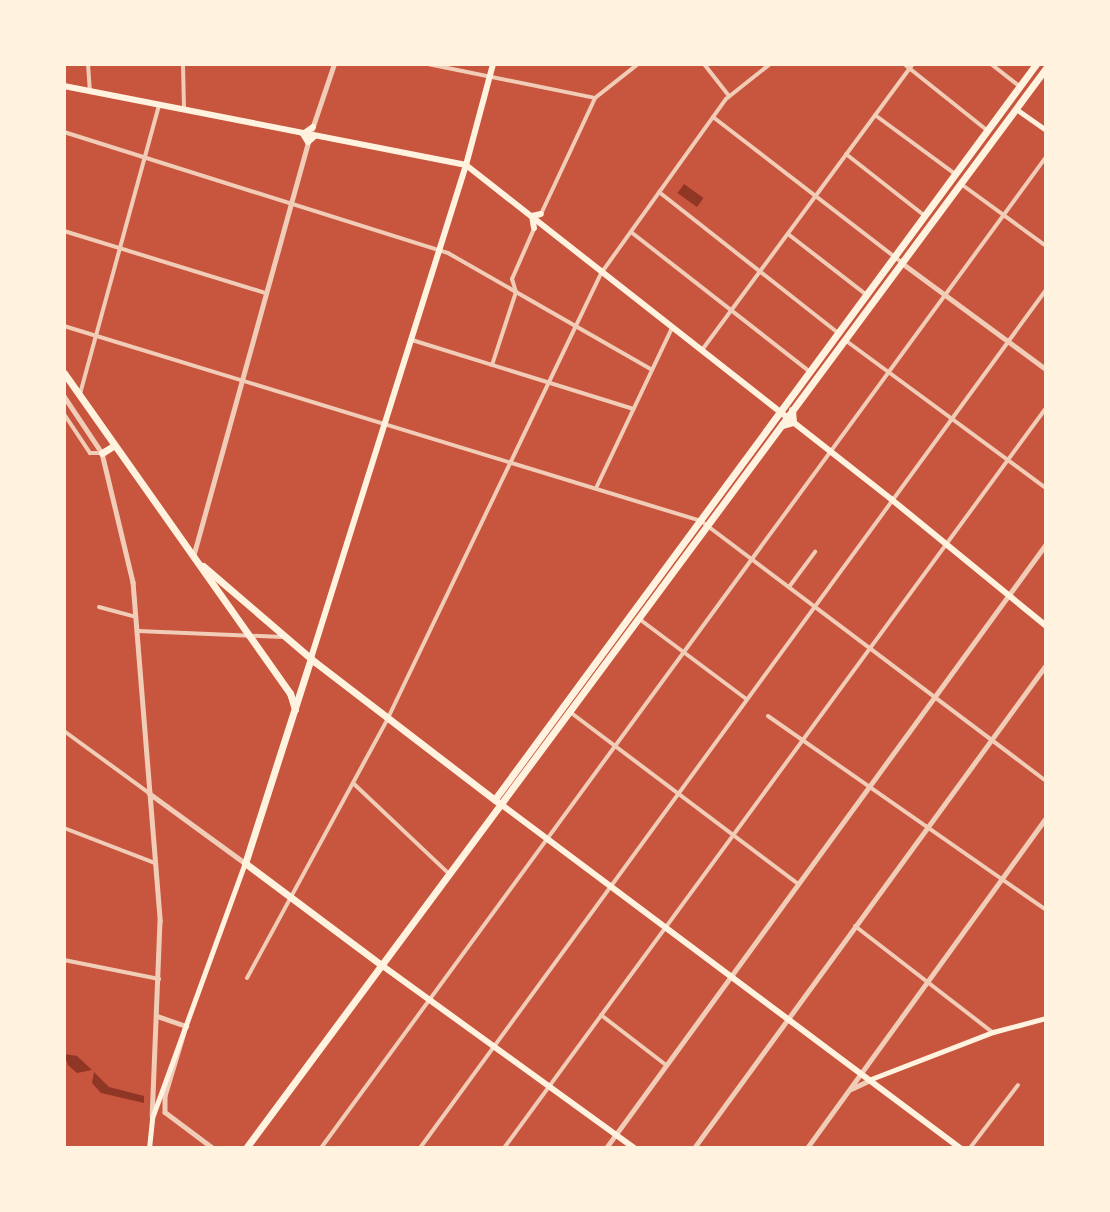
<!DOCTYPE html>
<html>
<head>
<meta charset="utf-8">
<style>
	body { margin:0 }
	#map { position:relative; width:1110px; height:1212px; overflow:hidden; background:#c8553d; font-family:Commissioner,sans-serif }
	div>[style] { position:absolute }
	.water>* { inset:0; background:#8f3625; transform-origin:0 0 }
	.minor>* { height:4px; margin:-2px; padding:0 2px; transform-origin:2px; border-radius:2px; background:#f1ccb7 }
	.tertiary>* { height:4.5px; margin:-2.25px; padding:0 2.25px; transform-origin:2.25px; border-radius:2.25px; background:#f1ccb7 }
	.secondary>* { height:5px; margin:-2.5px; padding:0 2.5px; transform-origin:2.5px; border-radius:2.5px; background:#fff3e0 }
	.primary>* { height:6px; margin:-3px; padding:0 3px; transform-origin:3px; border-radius:3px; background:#fff3e0 }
	.trunk>* { height:7px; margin:-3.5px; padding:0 3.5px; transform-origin:3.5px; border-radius:3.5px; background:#fff3e0 }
	span { translate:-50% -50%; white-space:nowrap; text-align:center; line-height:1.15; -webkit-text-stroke:4.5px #fff3e0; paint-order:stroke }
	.frame { position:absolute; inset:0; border:66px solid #fff3e0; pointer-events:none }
</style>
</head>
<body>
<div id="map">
	<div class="water">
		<i style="left:684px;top:184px;width:24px;height:11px;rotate:36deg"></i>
		<i style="clip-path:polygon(64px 1054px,77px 1056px,92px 1070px,77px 1073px,68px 1065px)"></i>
		<i style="clip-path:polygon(94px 1072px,109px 1087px,144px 1096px,144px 1103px,101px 1093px,92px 1083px)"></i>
	</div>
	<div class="minor">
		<i style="left:88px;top:64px;width:27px;rotate:86deg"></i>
		<i style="left:183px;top:64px;width:45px;rotate:88.7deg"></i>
		<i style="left:428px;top:64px;width:170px;rotate:11.5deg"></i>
		<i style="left:704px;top:64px;width:41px;rotate:52deg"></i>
		<i style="left:904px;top:64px;width:107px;rotate:38.6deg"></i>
		<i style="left:991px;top:64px;width:36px;rotate:38deg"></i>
		<i style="left:875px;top:115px;width:98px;rotate:36.3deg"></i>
		<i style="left:713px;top:117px;width:237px;rotate:37.6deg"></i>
		<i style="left:64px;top:132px;width:403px;rotate:17.5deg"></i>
		<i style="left:448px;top:253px;width:235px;rotate:29.8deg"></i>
		<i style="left:846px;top:154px;width:100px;rotate:38.1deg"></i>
		<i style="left:961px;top:184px;width:105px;rotate:36.1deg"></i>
		<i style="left:659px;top:192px;width:228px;rotate:38.2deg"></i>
		<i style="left:541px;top:214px;width:128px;rotate:-65deg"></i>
		<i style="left:595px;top:98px;width:55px;rotate:-38.3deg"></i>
		<i style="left:64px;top:231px;width:211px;rotate:17.1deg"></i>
		<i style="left:631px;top:232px;width:226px;rotate:38deg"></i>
		<i style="left:788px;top:234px;width:101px;rotate:37.8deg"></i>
		<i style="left:64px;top:326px;width:666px;rotate:17.02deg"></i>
		<i style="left:701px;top:521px;width:432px;rotate:37deg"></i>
		<i style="left:412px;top:340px;width:232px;rotate:17.3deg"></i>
		<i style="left:845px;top:340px;width:250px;rotate:36.4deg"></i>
		<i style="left:702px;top:350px;width:355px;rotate:-53.6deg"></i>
		<i style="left:492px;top:365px;width:77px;rotate:-71.8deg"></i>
		<i style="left:516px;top:292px;width:14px;rotate:-107deg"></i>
		<i style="left:512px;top:279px;width:55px;rotate:-66.3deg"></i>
		<i style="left:80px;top:394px;width:300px;rotate:-74.7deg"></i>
		<i style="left:64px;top:414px;width:47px;rotate:56.3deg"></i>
		<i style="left:90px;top:453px;width:11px"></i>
		<i style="left:597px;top:486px;width:175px;rotate:-64.6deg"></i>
		<i style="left:789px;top:587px;width:44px;rotate:-53.4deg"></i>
		<i style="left:99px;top:607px;width:38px;rotate:15deg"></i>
		<i style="left:638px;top:618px;width:134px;rotate:36.8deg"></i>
		<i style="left:138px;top:631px;width:145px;rotate:2.4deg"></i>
		<i style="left:570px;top:712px;width:286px;rotate:37deg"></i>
		<i style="left:768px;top:716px;width:339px;rotate:34.9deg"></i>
		<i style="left:64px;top:731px;width:105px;rotate:36.1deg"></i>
		<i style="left:353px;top:783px;width:129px;rotate:43.4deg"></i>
		<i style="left:64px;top:828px;width:97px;rotate:21deg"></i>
		<i style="left:855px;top:926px;width:173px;rotate:37.7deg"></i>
		<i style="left:64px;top:960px;width:97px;rotate:11.3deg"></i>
		<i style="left:247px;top:978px;width:296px;rotate:-61.5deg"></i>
		<i style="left:388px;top:718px;width:495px;rotate:-64.4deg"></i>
		<i style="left:602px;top:272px;width:213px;rotate:-54.4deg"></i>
		<i style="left:726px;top:99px;width:56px;rotate:-38.5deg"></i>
		<i style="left:601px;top:1015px;width:82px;rotate:37.6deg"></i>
		<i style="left:321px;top:1148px;width:1228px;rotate:-53.81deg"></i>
		<i style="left:420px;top:1148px;width:1062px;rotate:-53.89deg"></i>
		<i style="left:504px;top:1148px;width:917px;rotate:-53.78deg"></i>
		<i style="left:970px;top:1148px;width:79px;rotate:-52.7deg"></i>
	</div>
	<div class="tertiary">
		<i style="left:312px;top:129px;width:69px;rotate:-71.3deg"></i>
		<i style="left:902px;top:263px;width:179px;rotate:36.4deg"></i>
		<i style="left:64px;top:396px;width:69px;rotate:56.3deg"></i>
		<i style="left:102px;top:453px;width:133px;rotate:76.5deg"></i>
		<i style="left:133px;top:582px;width:340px;rotate:85.4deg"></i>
		<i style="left:160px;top:921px;width:195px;rotate:92.3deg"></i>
		<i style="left:193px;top:557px;width:433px;rotate:-74.5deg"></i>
		<i style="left:149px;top:793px;width:119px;rotate:36.1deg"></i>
		<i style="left:157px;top:1016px;width:31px;rotate:19deg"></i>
		<i style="left:186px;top:1026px;width:73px;rotate:106.7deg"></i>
		<i style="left:165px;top:1096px;width:16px;rotate:90deg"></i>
		<i style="left:165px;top:1112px;width:60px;rotate:36.9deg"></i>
		<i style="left:851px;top:1089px;width:21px;rotate:-25deg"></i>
		<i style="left:606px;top:1148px;width:747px;rotate:-53.93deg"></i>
		<i style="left:694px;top:1148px;width:598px;rotate:-53.92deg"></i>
		<i style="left:807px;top:1148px;width:407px;rotate:-54.1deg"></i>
	</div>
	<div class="secondary">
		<i style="left:1016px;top:109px;width:37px;rotate:35deg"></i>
		<i style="left:871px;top:1079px;width:131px;rotate:-21.1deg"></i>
		<i style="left:993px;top:1032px;width:55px;rotate:-14.8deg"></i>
		<i style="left:149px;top:1148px;width:30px;rotate:-84deg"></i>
		<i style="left:152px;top:1118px;width:271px;rotate:-70deg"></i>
	</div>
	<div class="primary">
		<i style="left:64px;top:86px;width:410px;rotate:11.1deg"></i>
		<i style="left:466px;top:165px;width:541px;rotate:38.16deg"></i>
		<i style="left:891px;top:499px;width:200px;rotate:39.3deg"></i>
		<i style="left:313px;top:127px;width:12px;rotate:145deg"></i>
		<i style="left:303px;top:134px;width:9px;rotate:58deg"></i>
		<i style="left:308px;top:142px;width:9px;rotate:-41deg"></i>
		<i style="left:534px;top:228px;width:12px;rotate:-99deg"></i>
		<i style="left:532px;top:216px;width:9px;rotate:-13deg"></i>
		<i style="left:311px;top:658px;width:517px;rotate:-72.55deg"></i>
		<i style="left:466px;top:165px;width:105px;rotate:-75deg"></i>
		<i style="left:498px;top:802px;width:577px;rotate:36.83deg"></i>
		<i style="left:380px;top:964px;width:314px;rotate:35.9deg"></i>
	</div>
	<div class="trunk">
		<i style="left:64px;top:373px;width:392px;rotate:54.8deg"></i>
		<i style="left:290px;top:693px;width:17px;rotate:73deg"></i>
		<i style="left:782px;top:425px;width:11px;rotate:-15deg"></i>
		<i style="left:793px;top:422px;width:12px;rotate:-95deg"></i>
		<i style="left:102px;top:453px;width:13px;rotate:-32deg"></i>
		<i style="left:203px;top:566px;width:148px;rotate:40.6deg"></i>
		<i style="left:315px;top:662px;width:228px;rotate:37.5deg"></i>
		<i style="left:311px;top:658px;width:215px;rotate:107.8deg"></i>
		<i style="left:245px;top:863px;width:169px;rotate:36.8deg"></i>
		<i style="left:495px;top:799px;width:913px;rotate:-53.64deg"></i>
		<i style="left:246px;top:1148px;width:1344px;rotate:-53.47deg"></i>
	</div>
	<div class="frame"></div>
</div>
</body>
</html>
